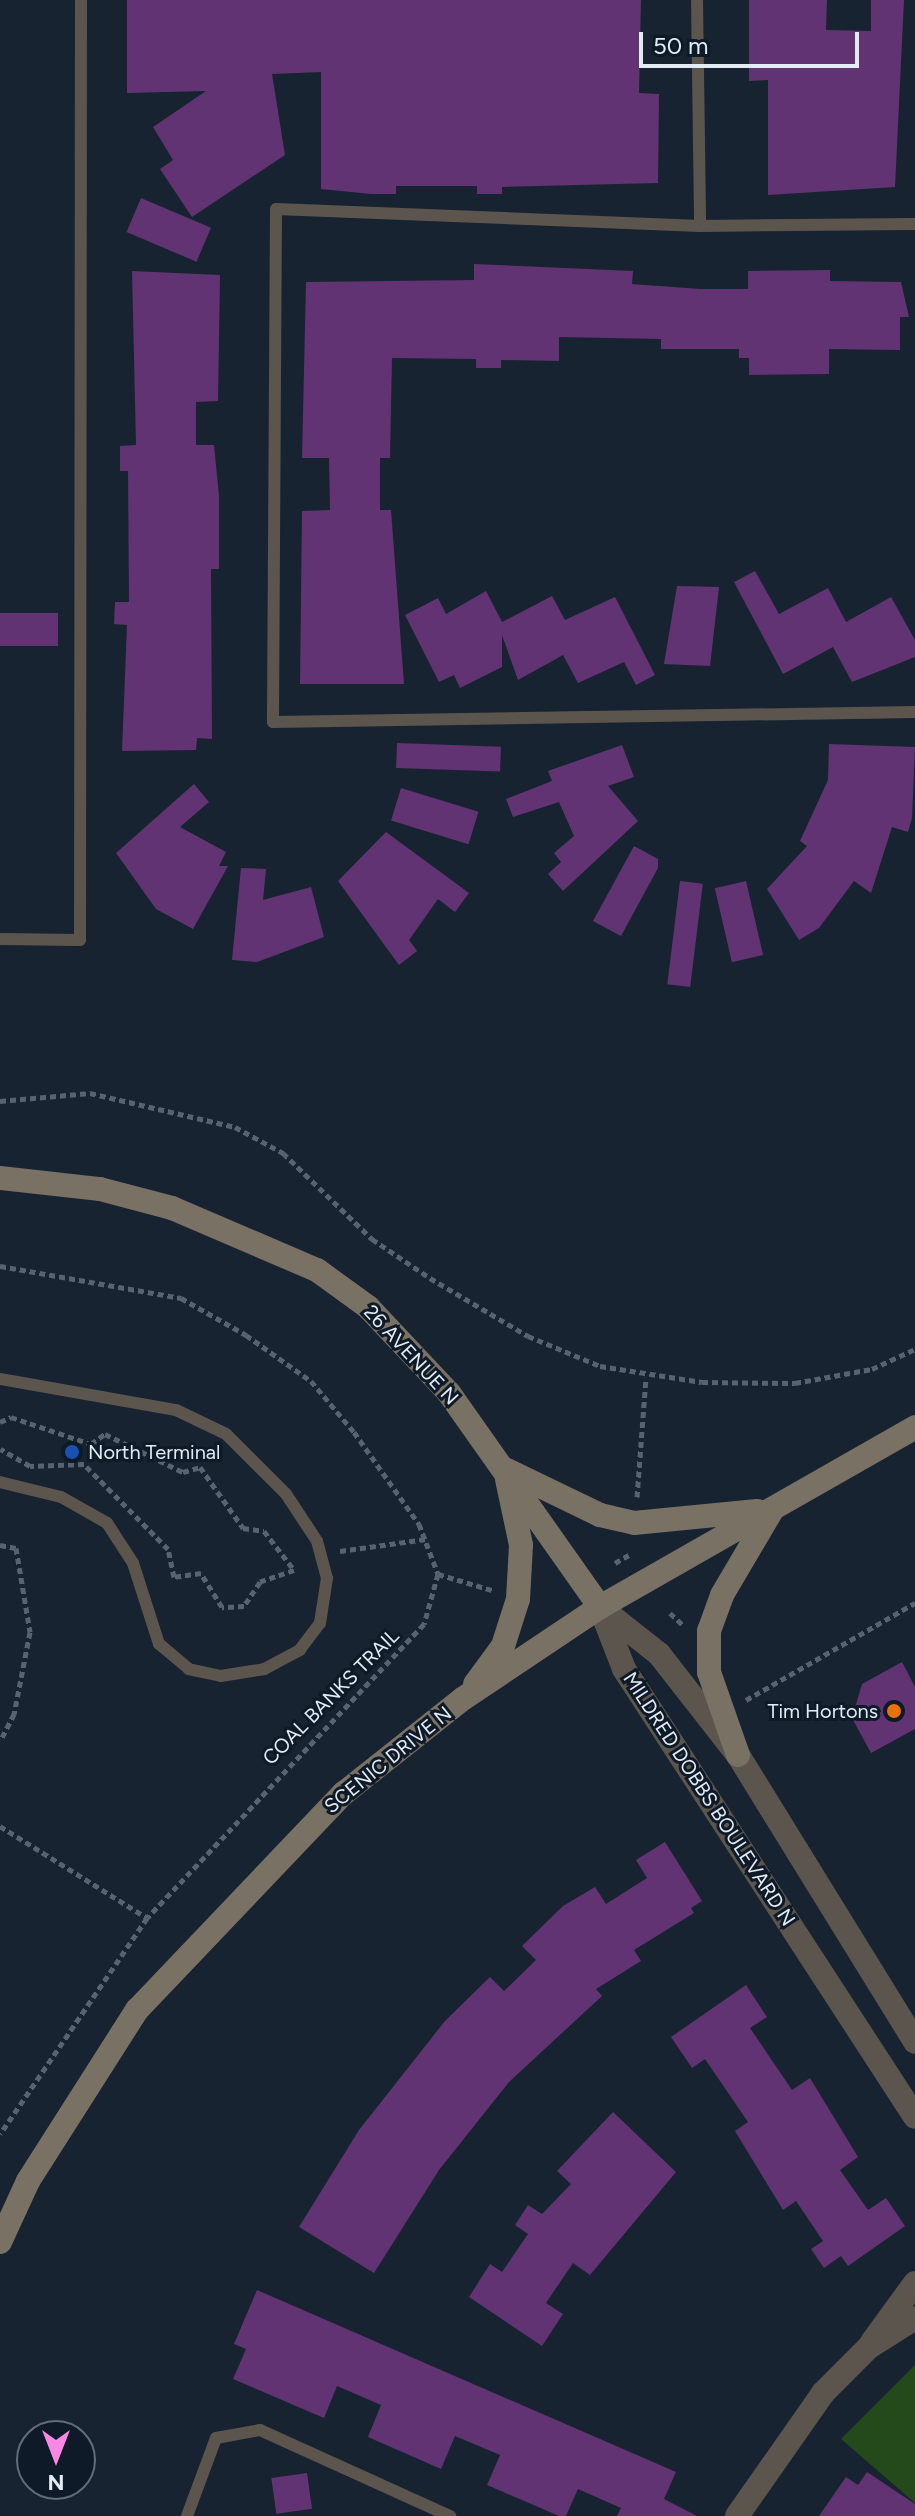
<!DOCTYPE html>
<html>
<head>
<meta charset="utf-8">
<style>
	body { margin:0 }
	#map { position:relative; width:915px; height:2516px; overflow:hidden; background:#182331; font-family:Figtree,sans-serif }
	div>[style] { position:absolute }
	.green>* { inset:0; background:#24491a }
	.building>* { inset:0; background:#613372; transform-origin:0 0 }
	.path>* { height:5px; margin-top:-2.5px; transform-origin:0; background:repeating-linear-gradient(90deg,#596370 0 6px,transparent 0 10px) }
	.service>* { height:12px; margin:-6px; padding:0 6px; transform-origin:6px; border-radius:6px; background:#5b554d }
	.minor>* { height:24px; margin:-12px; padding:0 12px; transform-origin:12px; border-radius:12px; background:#5b554d }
	.tertiary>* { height:24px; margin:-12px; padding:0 12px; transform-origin:12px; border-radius:12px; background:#5b554d }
	.secondary>* { height:24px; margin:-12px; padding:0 12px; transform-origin:12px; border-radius:12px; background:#7a7165 }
	.dots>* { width:22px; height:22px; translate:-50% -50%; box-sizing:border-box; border:4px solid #0e1a27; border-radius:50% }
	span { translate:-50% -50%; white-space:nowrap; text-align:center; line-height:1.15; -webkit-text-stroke:6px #0e1a27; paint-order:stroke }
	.street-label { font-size:20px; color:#e2eaf4 }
	.poi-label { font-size:20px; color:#e2eaf4 }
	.left { translate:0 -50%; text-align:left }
	.right { translate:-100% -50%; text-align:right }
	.north { position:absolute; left:16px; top:2420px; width:80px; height:80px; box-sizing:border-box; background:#0e1a27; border:2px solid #636d79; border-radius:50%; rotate:180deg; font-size:22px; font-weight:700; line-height:32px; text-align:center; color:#e2eaf4 }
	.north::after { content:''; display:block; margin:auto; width:28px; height:36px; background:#fb87e5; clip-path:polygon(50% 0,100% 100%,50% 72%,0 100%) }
	.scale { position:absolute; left:639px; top:32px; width:220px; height:36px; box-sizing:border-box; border:4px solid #e2eaf4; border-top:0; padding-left:10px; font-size:24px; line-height:28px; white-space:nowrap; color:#e2eaf4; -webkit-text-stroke:6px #0e1a27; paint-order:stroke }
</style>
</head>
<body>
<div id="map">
	<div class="green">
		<i style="clip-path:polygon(915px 2365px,915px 2503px,841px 2439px)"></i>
	</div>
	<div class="building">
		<i style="clip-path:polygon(127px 0,641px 0,639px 93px,659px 94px,658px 183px,502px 187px,502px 194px,477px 194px,477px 186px,396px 186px,396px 194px,371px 194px,321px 189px,321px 72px,272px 74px,285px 155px,192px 217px,160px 169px,173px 160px,153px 127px,206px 91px,127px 93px)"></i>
		<i style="clip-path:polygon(749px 0,827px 0,826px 30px,871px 31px,871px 0,904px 0,895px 187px,768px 195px,768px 80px,749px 81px)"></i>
		<i style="left:141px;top:198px;width:76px;height:37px;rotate:23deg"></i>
		<i style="clip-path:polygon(474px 264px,633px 271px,632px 284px,700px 289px,748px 289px,748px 271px,830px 270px,830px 281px,901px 282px,909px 317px,900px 317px,900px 350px,829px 349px,829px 374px,749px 375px,749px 358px,739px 358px,739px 349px,661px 349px,661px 339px,559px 337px,559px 361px,501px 360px,501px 368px,476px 368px,476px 359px,392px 358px,390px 458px,380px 458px,380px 510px,391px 510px,404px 684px,300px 684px,302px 511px,330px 510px,329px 458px,302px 458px,306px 282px,474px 280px)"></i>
		<i style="clip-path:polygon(132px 271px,220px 275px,218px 401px,196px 402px,196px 445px,214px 445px,219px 496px,219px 569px,211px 569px,212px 739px,197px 738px,196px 750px,122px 751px,127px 625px,114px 624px,115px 602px,129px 602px,128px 471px,120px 471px,120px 446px,136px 445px)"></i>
		<i style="clip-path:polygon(755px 571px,779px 614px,828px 588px,846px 622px,891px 597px,915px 640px,915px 657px,852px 682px,833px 647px,783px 674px,734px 582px)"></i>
		<i style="clip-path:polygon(677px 586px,719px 587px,710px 666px,664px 664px)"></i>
		<i style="clip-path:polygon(486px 591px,502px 622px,552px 596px,565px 620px,615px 597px,655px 675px,636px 685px,624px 662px,578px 683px,563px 655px,518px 680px,502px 635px,502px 667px,460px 688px,454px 675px,439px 682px,405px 615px,438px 598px,446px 614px)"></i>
		<i style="left:0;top:613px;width:58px;height:33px"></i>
		<i style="left:397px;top:743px;width:104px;height:25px;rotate:2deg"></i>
		<i style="clip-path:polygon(829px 744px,915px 747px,912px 818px,908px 832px,892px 827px,871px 893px,854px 881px,819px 928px,799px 940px,767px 889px,807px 846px,800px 841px,828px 780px)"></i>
		<i style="clip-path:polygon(622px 745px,634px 777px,608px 786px,638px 821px,563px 891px,548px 874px,561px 862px,554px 853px,574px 836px,559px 802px,513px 817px,506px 799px,552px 781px,548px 771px)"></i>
		<i style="clip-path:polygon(194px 784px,209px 802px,180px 827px,226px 852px,219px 866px,228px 866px,193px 929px,156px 909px,116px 853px)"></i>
		<i style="left:401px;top:788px;width:81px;height:34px;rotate:17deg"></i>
		<i style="clip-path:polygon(386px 832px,469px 893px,455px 912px,438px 899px,409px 940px,417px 951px,399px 965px,338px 881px)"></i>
		<i style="clip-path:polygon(634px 846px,658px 859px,658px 868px,621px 936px,593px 921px)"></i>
		<i style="clip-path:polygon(241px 868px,266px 869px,263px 900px,311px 887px,324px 937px,257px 962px,232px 960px)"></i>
		<i style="left:680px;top:881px;width:23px;height:104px;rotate:7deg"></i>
		<i style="left:746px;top:881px;width:76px;height:32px;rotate:77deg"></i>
		<i style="clip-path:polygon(902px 1662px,915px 1687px,915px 1729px,871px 1753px,852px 1718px,862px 1684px)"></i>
		<i style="clip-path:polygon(665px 1842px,702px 1901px,691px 1908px,694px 1913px,634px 1950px,641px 1961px,596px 1989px,602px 1996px,509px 2082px,439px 2170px,374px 2273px,299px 2227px,359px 2130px,445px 2021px,490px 1977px,504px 1991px,536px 1960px,522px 1946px,563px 1906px,595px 1887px,606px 1904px,647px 1878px,636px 1860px)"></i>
		<i style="clip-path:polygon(746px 1985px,767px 2017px,750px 2028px,792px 2090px,810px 2078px,858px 2157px,840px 2170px,868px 2210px,886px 2198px,905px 2226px,848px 2266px,841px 2256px,824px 2268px,811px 2249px,823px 2241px,796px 2201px,783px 2210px,735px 2131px,748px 2122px,705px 2059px,692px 2068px,671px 2037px)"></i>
		<i style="clip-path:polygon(613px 2112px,676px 2172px,590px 2275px,573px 2263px,546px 2303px,563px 2314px,542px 2346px,469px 2297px,490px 2264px,502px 2272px,528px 2234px,515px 2225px,528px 2205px,542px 2214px,571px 2184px,557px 2171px)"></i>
		<i style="clip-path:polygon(257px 2290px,676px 2472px,664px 2499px,697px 2516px,617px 2516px,621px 2508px,578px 2489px,566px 2516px,559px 2516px,487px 2485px,500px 2455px,455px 2436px,441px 2469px,368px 2437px,381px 2405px,337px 2386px,324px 2418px,233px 2379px,246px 2349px,234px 2344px)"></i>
		<i style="clip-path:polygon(867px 2472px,915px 2504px,915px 2516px,819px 2516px,846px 2477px,858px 2485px)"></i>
		<i style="left:307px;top:2473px;width:36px;height:36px;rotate:82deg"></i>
	</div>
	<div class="path">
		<i style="left:0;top:1101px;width:90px;rotate:-5.1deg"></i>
		<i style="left:90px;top:1093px;width:149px;rotate:13.2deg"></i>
		<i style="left:235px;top:1127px;width:55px;rotate:28.4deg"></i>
		<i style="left:283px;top:1153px;width:124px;rotate:44deg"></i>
		<i style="left:372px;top:1239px;width:70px;rotate:33.9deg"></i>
		<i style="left:430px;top:1278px;width:114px;rotate:30.6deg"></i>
		<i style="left:528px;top:1336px;width:78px;rotate:22.6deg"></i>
		<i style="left:600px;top:1366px;width:103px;rotate:8.9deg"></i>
		<i style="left:702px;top:1382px;width:93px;rotate:0.6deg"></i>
		<i style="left:795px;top:1383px;width:78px;rotate:-10.3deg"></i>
		<i style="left:872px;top:1369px;width:47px;rotate:-24.9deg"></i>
		<i style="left:0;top:1266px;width:184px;rotate:10deg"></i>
		<i style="left:181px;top:1298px;width:75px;rotate:29.6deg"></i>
		<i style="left:246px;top:1335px;width:80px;rotate:35.3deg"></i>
		<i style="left:311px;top:1381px;width:67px;rotate:49.9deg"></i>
		<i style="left:354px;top:1432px;width:113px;rotate:54.8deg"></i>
		<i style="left:419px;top:1524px;width:53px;rotate:69.2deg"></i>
		<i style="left:438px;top:1574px;width:52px;rotate:105.6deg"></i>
		<i style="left:424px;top:1624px;width:404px;rotate:133.3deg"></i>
		<i style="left:147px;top:1918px;width:261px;rotate:124.2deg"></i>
		<i style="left:0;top:1422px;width:12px;rotate:-24deg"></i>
		<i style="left:11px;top:1417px;width:84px;rotate:18.6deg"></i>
		<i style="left:91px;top:1444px;width:17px;rotate:-36deg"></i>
		<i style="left:105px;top:1434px;width:87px;rotate:26deg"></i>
		<i style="left:183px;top:1472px;width:18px;rotate:-16deg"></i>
		<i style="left:200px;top:1467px;width:75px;rotate:54.8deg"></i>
		<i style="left:243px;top:1528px;width:21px;rotate:8deg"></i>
		<i style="left:264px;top:1531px;width:49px;rotate:52.4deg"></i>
		<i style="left:294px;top:1570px;width:36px;rotate:161deg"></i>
		<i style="left:260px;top:1582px;width:29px;rotate:124deg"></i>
		<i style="left:244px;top:1606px;width:22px;rotate:177deg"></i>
		<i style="left:222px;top:1607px;width:40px;rotate:-122deg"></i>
		<i style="left:201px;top:1573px;width:27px;rotate:172deg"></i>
		<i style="left:174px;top:1577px;width:29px;rotate:-102deg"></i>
		<i style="left:168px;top:1549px;width:120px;rotate:-134.7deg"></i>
		<i style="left:84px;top:1464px;width:54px;rotate:177.9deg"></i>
		<i style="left:30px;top:1466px;width:34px;rotate:-150deg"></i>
		<i style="left:637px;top:1497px;width:120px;rotate:-85.7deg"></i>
		<i style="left:0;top:1545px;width:16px;rotate:11deg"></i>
		<i style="left:16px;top:1548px;width:85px;rotate:80.5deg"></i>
		<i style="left:30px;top:1632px;width:84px;rotate:101deg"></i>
		<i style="left:14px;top:1714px;width:30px;rotate:117deg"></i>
		<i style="left:340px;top:1551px;width:87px;rotate:-7.9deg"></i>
		<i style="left:615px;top:1563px;width:16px;rotate:-30deg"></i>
		<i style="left:438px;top:1574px;width:59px;rotate:16.6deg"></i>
		<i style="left:670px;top:1613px;width:18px;rotate:43deg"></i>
		<i style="left:746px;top:1700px;width:195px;rotate:-29.9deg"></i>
		<i style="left:0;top:1826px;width:173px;rotate:32deg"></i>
	</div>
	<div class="service">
		<i style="left:697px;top:0;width:226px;rotate:89.2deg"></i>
		<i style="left:915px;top:224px;width:215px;rotate:179.5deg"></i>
		<i style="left:700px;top:226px;width:424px;rotate:-177.7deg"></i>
		<i style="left:276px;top:209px;width:513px;rotate:90.34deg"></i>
		<i style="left:273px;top:722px;width:642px;rotate:-0.89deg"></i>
		<i style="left:0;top:939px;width:80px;rotate:0.7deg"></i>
		<i style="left:80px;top:940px;width:940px;rotate:-89.94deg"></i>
		<i style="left:0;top:1379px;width:179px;rotate:10deg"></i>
		<i style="left:176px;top:1410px;width:55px;rotate:25.6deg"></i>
		<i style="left:226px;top:1434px;width:85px;rotate:45deg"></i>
		<i style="left:286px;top:1494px;width:56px;rotate:56.6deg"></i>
		<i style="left:317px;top:1541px;width:38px;rotate:75deg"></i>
		<i style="left:327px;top:1578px;width:46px;rotate:98.8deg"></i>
		<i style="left:320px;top:1623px;width:34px;rotate:127deg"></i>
		<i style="left:300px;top:1650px;width:40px;rotate:152deg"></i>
		<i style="left:265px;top:1669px;width:45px;rotate:171deg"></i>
		<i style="left:221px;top:1676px;width:33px;rotate:-168deg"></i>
		<i style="left:189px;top:1669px;width:39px;rotate:-140deg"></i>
		<i style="left:159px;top:1644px;width:85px;rotate:-107.8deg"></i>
		<i style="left:133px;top:1563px;width:48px;rotate:-123deg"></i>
		<i style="left:107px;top:1523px;width:53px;rotate:-150.5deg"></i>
		<i style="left:61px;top:1497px;width:63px;rotate:-166.2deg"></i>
		<i style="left:187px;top:2516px;width:83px;rotate:-69.6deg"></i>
		<i style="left:216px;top:2438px;width:45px;rotate:-10.3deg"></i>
		<i style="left:260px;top:2430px;width:209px;rotate:24.4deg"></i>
	</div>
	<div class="minor">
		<i style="left:872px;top:2342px;width:73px;rotate:-53.9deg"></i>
		<i style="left:737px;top:2516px;width:150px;rotate:-55deg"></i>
		<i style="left:823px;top:2393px;width:65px;rotate:-45deg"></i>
		<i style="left:869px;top:2347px;width:54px;rotate:-32.2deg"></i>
	</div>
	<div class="tertiary">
		<i style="left:600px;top:1607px;width:66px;rotate:68.8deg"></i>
		<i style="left:624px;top:1669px;width:534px;rotate:56.99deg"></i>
		<i style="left:602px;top:1609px;width:73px;rotate:38.3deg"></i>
		<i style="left:659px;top:1654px;width:128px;rotate:52deg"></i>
		<i style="left:738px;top:1755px;width:337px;rotate:58.3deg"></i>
	</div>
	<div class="secondary">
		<i style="left:0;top:1178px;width:101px;rotate:6.3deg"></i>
		<i style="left:100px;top:1189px;width:74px;rotate:14.8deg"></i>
		<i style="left:172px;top:1208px;width:158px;rotate:23.2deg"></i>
		<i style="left:317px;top:1270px;width:63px;rotate:36deg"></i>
		<i style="left:368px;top:1307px;width:118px;rotate:46.7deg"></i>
		<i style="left:449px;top:1393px;width:262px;rotate:54.8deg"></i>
		<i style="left:507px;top:1470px;width:103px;rotate:25.8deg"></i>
		<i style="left:600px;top:1515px;width:35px;rotate:13deg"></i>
		<i style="left:634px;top:1523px;width:124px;rotate:-5.6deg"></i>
		<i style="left:475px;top:1684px;width:47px;rotate:-53.6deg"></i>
		<i style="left:503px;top:1646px;width:49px;rotate:-72.3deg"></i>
		<i style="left:518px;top:1599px;width:54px;rotate:-86.8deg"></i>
		<i style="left:521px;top:1545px;width:67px;rotate:-102deg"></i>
		<i style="left:738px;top:1755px;width:88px;rotate:-109.3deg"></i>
		<i style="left:709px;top:1672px;width:41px;rotate:-90deg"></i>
		<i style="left:709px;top:1631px;width:38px;rotate:-70deg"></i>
		<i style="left:722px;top:1595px;width:99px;rotate:-59.5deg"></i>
		<i style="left:0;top:2242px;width:67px;rotate:-65.3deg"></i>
		<i style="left:28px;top:2181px;width:203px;rotate:-57.5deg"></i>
		<i style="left:137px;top:2010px;width:300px;rotate:-46.4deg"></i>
		<i style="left:344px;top:1793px;width:153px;rotate:-38.4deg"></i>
		<i style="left:464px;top:1698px;width:164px;rotate:-33.8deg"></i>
		<i style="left:600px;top:1607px;width:363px;rotate:-29.7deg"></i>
	</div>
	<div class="dots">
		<i style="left:72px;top:1452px;background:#1a4fb4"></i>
		<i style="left:894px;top:1711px;background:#e8710a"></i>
	</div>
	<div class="street-label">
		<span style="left:411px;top:1355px;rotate:47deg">26 AVENUE N</span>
		<span style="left:331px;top:1697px;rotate:-45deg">COAL BANKS TRAIL</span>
		<span style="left:388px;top:1760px;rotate:-39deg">SCENIC DRIVE N</span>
		<span style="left:709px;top:1799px;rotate:57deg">MILDRED DOBBS BOULEVARD N</span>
	</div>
	<div class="poi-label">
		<span class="left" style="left:88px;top:1452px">North Terminal</span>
		<span class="right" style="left:878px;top:1711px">Tim Hortons</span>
	</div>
	<div class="north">N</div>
	<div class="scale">50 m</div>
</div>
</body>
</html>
